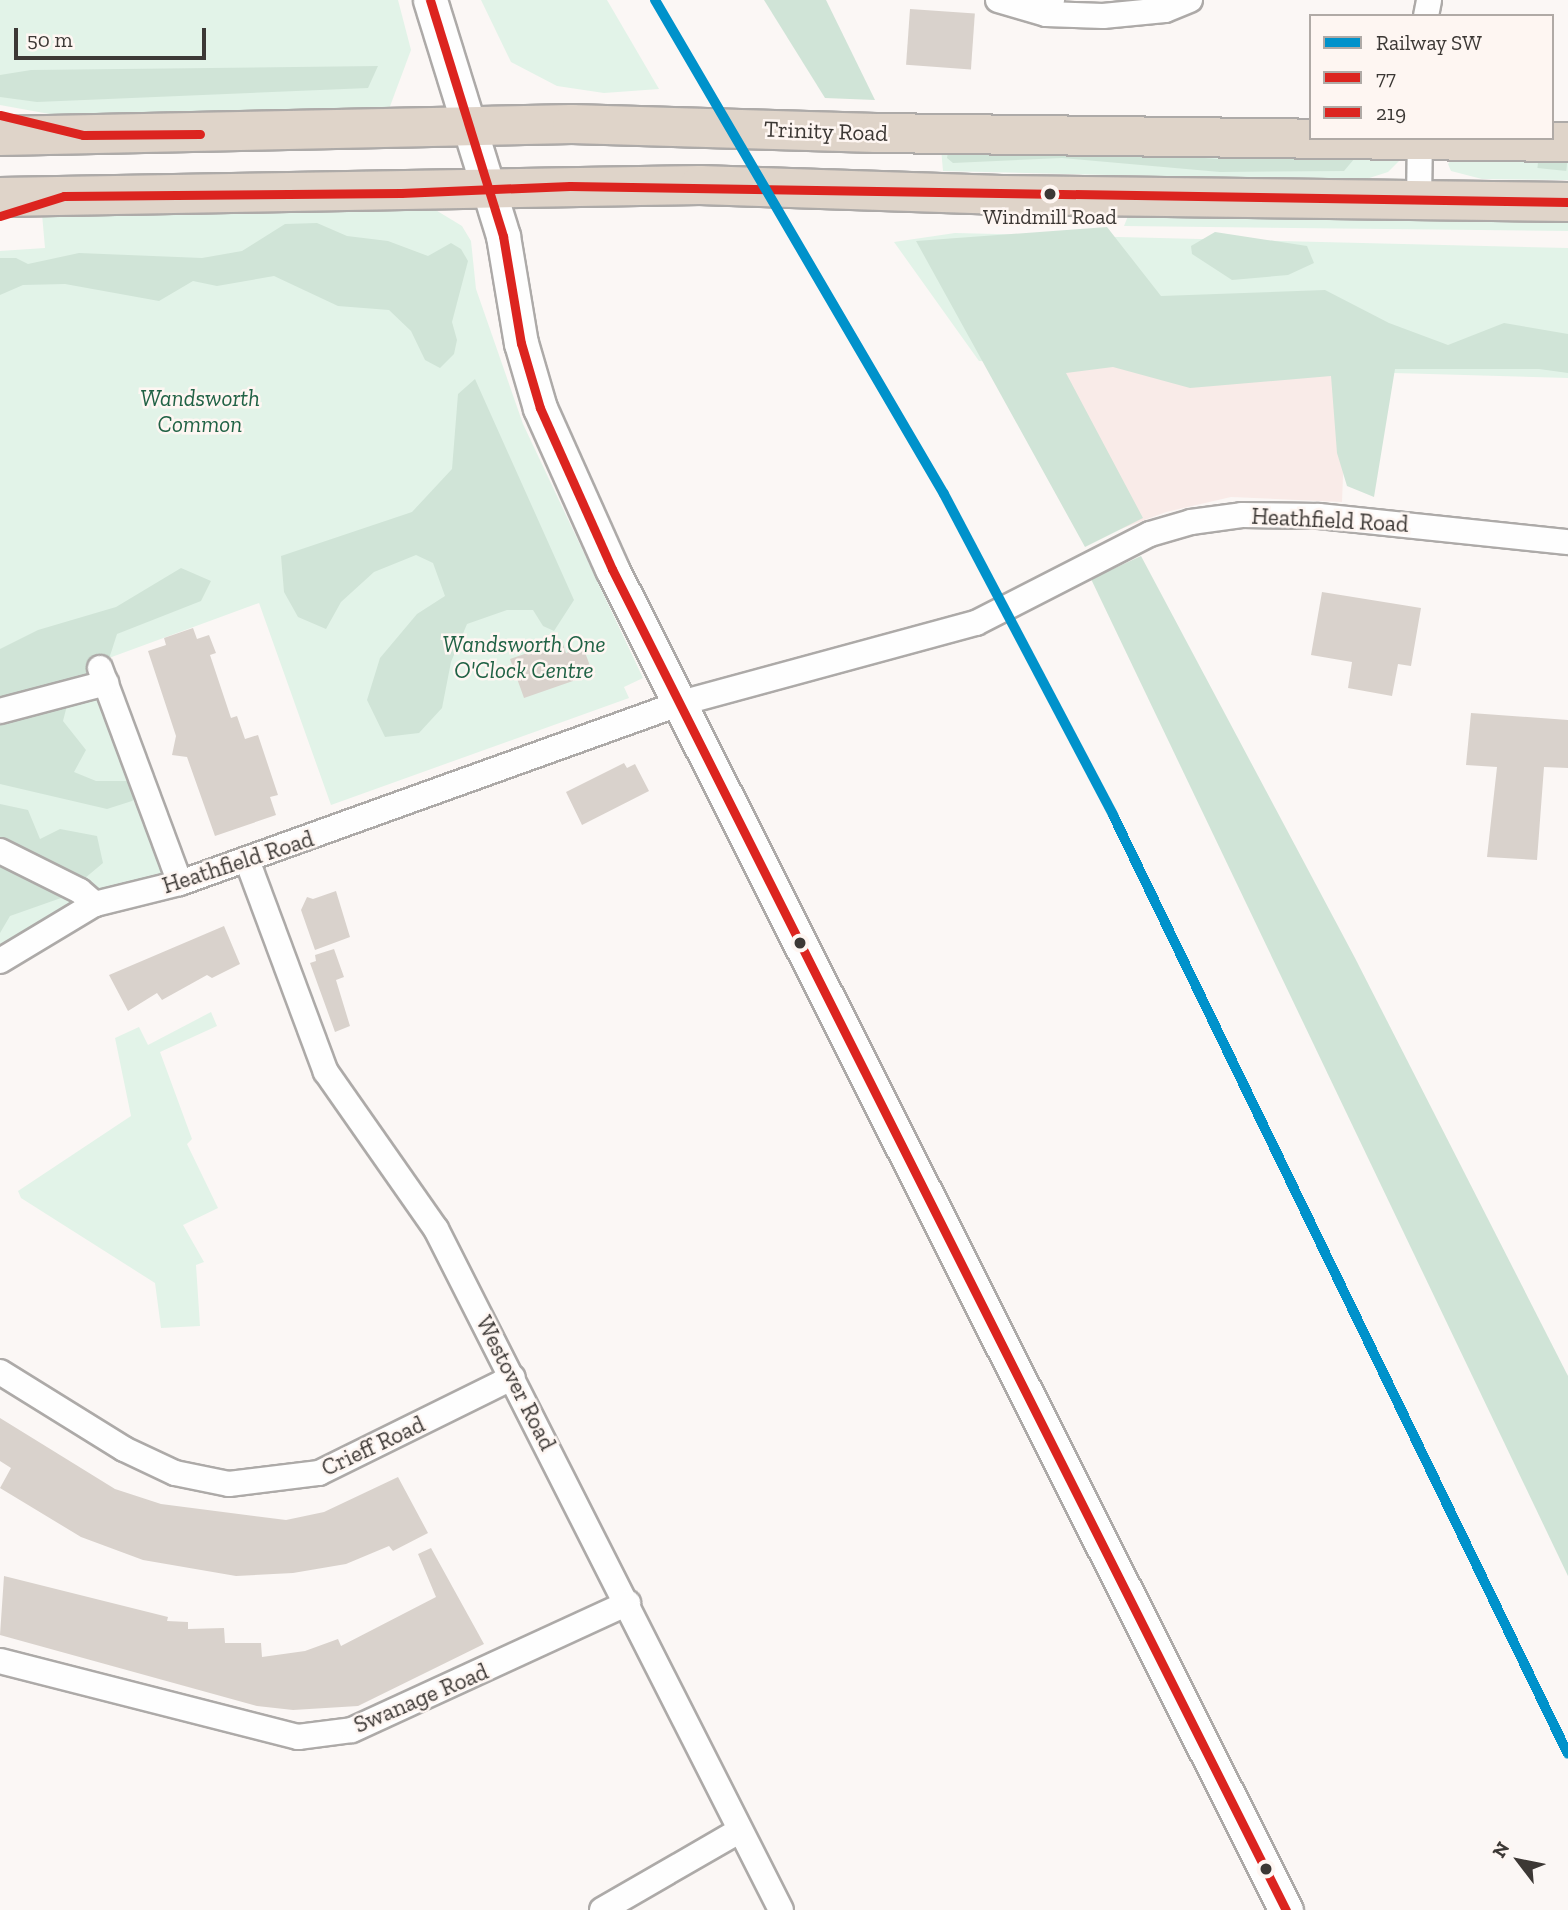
<!DOCTYPE html>
<html>
<head>
<meta charset="utf-8">
<style>
	body { margin:0 }
	#map { position:relative; width:1568px; height:1910px; overflow:hidden; background:#fbf7f5; font-family:"Zilla Slab",serif }
	div>[style] { position:absolute }
	.industrial>* { inset:0; background:#f9ebe8 }
	.green>* { inset:0; background:#e2f3e8 }
	.forest>* { inset:0; background:#d0e4d7; transform-origin:0 0 }
	.building>* { inset:0; background:#d9d2cc; transform-origin:0 0 }
	.roads { filter:drop-shadow(2px 0 #adaaa8) drop-shadow(-2px 0 #adaaa8) drop-shadow(0 2px #adaaa8) drop-shadow(0 -2px #adaaa8) }
	.street>* { height:24px; margin:-12px; padding:0 12px; transform-origin:12px; border-radius:12px; background:#fefefe }
	.secondary>* { height:33px; margin:-16.5px; padding:0 16.5px; transform-origin:16.5px; border-radius:16.5px; background:#fefefe }
	.highway>* { height:38px; margin:-19px; padding:0 19px; transform-origin:19px; border-radius:19px; background:#dfd4c9 }
	.bus-1>* { height:9px; margin:-4.5px; padding:0 4.5px; transform-origin:4.5px; border-radius:4.5px; background:#dc241f }
	.bus-2>* { height:9px; margin:-4.5px; padding:0 4.5px; transform-origin:4.5px; border-radius:4.5px; background:#dc241f }
	.rail-1>* { height:10px; margin:-5px; padding:0 5px; transform-origin:5px; border-radius:5px; background:#0092cb }
	.dots>* { width:19px; height:19px; translate:-50% -50%; box-sizing:border-box; border:4px solid #fef6f2; border-radius:50% }
	span { translate:-50% -50%; white-space:nowrap; text-align:center; line-height:1.15; -webkit-text-stroke:5px #fef6f2; paint-order:stroke }
	.bus-label { font-size:21px; color:#3c3835 }
	.street-label { font-size:23px; color:#3c3835 }
	.park-label { font-size:23px; color:#206245; font-style:italic }
	.legend { position:absolute; left:1309px; top:14px; width:245px; height:126px; box-sizing:border-box; background:#fef6f2; border:2px solid #b0aaa6; margin:0; padding:9px 12px; list-style:none; font-size:21px; color:#3c3835 }
	.legend li { display:flex; align-items:center; gap:14px; height:35px }
	.legend b { width:35px; border:2px solid #b0aaa6 }
	.north { position:absolute; left:1484px; top:1826px; width:70px; height:70px; -webkit-text-stroke:5px #fef6f2; paint-order:stroke; rotate:302deg; font-size:19px; font-weight:700; line-height:28px; text-align:center; color:#3c3835 }
	.north::after { content:''; display:block; margin:auto; width:24px; height:32px; background:#3c3835; clip-path:polygon(50% 0,100% 100%,50% 72%,0 100%) }
	.scale { position:absolute; left:14px; top:28px; width:192px; height:32px; box-sizing:border-box; border:4px solid #3c3835; border-top:0; padding-left:9px; font-size:21px; line-height:24px; white-space:nowrap; color:#3c3835; -webkit-text-stroke:5px #fef6f2; paint-order:stroke }
</style>
</head>
<body>
<div id="map">
	<div class="industrial">
		<i style="clip-path:polygon(1018px 364px,1347px 373px,1342px 502px,1231px 497px,1166px 512px,1110px 533px)"></i>
	</div>
	<div class="green">
		<i style="clip-path:polygon(0 0,398px 0,411px 50px,389px 109px,55px 115px,0 105px)"></i>
		<i style="clip-path:polygon(481px 0,607px 0,659px 89px,604px 93px,557px 86px,511px 62px)"></i>
		<i style="clip-path:polygon(941px 148px,1014px 148px,1399px 161px,1388px 172px,1360px 181px,943px 171px)"></i>
		<i style="clip-path:polygon(1453px 158px,1568px 162px,1568px 180px,1482px 179px,1451px 171px,1448px 164px)"></i>
		<i style="clip-path:polygon(434px 209px,462px 226px,471px 241px,476px 289px,523px 424px,643px 678px,624px 687px,629px 698px,331px 805px,259px 603px,109px 658px,172px 855px,161px 875px,63px 907px,0 947px,0 251px,45px 248px,42px 214px)"></i>
		<i style="clip-path:polygon(1128px 216px,1568px 223px,1568px 231px,1124px 226px)"></i>
		<i style="clip-path:polygon(955px 233px,1568px 248px,1568px 378px,979px 361px,894px 242px)"></i>
		<i style="clip-path:polygon(211px 1012px,217px 1026px,160px 1052px,192px 1139px,187px 1144px,218px 1208px,183px 1225px,204px 1262px,196px 1265px,200px 1326px,161px 1328px,155px 1283px,21px 1198px,18px 1191px,131px 1116px,115px 1038px,139px 1027px,148px 1045px)"></i>
	</div>
	<div class="forest">
		<i style="clip-path:polygon(764px 0,826px 0,875px 100px,825px 98px)"></i>
		<i style="clip-path:polygon(378px 66px,368px 88px,37px 102px,0 97px,0 75px,31px 70px)"></i>
		<i style="clip-path:polygon(1074px 148px,1218px 159px,1360px 152px,1344px 171px,1220px 172px,1062px 158px,953px 163px,947px 158px,948px 152px)"></i>
		<i style="left:1539px;top:153px;width:29px;height:15px;rotate:6deg"></i>
		<i style="clip-path:polygon(317px 223px,347px 236px,388px 241px,428px 256px,451px 243px,461px 249px,468px 261px,452px 322px,457px 340px,454px 354px,440px 368px,425px 360px,411px 331px,389px 310px,338px 306px,274px 276px,217px 286px,193px 281px,159px 301px,65px 284px,23px 285px,0 295px,0 258px,16px 258px,28px 264px,79px 253px,202px 258px,242px 251px,285px 224px)"></i>
		<i style="clip-path:polygon(1107px 227px,1161px 296px,1325px 290px,1389px 323px,1448px 345px,1504px 323px,1568px 334px,1568px 373px,1539px 369px,1395px 369px,1374px 497px,1347px 486px,1337px 453px,1331px 376px,1190px 388px,1113px 367px,1066px 373px,1143px 518px,1085px 547px,916px 241px)"></i>
		<i style="clip-path:polygon(1215px 232px,1307px 246px,1314px 263px,1288px 275px,1232px 280px,1192px 254px,1191px 246px)"></i>
		<i style="clip-path:polygon(475px 379px,574px 600px,554px 631px,543px 626px,533px 610px,507px 610px,467px 624px,451px 662px,442px 708px,419px 733px,385px 737px,367px 700px,380px 658px,417px 614px,445px 596px,433px 563px,416px 555px,374px 572px,341px 602px,326px 629px,298px 617px,284px 592px,281px 556px,412px 512px,452px 469px,458px 394px)"></i>
		<i style="clip-path:polygon(1141px 556px,1355px 958px,1568px 1376px,1568px 1576px,1091px 579px)"></i>
		<i style="clip-path:polygon(181px 568px,211px 581px,201px 601px,117px 634px,108px 662px,71px 690px,63px 721px,86px 750px,74px 772px,96px 781px,140px 781px,145px 789px,132px 801px,107px 809px,0 784px,0 649px,38px 630px,116px 607px)"></i>
		<i style="clip-path:polygon(0 804px,28px 810px,40px 839px,60px 829px,97px 836px,103px 863px,61px 898px,10px 916px,0 933px)"></i>
	</div>
	<div class="building">
		<i style="left:910px;top:9px;width:65px;height:56px;rotate:4deg"></i>
		<i style="clip-path:polygon(1322px 592px,1421px 608px,1411px 666px,1398px 664px,1392px 696px,1348px 688px,1352px 662px,1311px 655px)"></i>
		<i style="clip-path:polygon(193px 628px,197px 639px,209px 635px,216px 653px,210px 655px,231px 718px,237px 716px,245px 739px,258px 735px,278px 795px,270px 797px,276px 815px,215px 836px,187px 757px,172px 755px,176px 736px,148px 651px,166px 645px,164px 638px)"></i>
		<i style="clip-path:polygon(562px 641px,566px 653px,583px 647px,593px 674px,524px 698px,510px 659px)"></i>
		<i style="clip-path:polygon(1471px 713px,1568px 720px,1568px 768px,1544px 767px,1537px 860px,1487px 857px,1497px 767px,1466px 765px)"></i>
		<i style="clip-path:polygon(624px 763px,627px 768px,635px 764px,649px 791px,582px 825px,566px 792px)"></i>
		<i style="clip-path:polygon(336px 891px,350px 937px,315px 950px,301px 910px,307px 897px,313px 899px)"></i>
		<i style="clip-path:polygon(224px 926px,240px 964px,212px 978px,207px 975px,162px 1000px,157px 993px,128px 1011px,109px 975px)"></i>
		<i style="clip-path:polygon(334px 949px,344px 977px,336px 980px,350px 1026px,335px 1032px,310px 963px,316px 961px,315px 955px)"></i>
		<i style="clip-path:polygon(0 1418px,115px 1489px,161px 1504px,286px 1520px,324px 1512px,398px 1477px,428px 1533px,393px 1551px,389px 1546px,346px 1564px,293px 1573px,236px 1576px,143px 1560px,81px 1537px,0 1488px,11px 1468px,0 1461px)"></i>
		<i style="clip-path:polygon(431px 1548px,484px 1644px,358px 1706px,293px 1710px,257px 1706px,0 1635px,4px 1576px,168px 1617px,167px 1621px,188px 1622px,188px 1629px,224px 1628px,225px 1643px,261px 1643px,262px 1657px,305px 1651px,338px 1639px,341px 1646px,436px 1597px,418px 1554px)"></i>
	</div>
	<div class="roads">
		<div class="street">
			<i style="left:998px;top:0;width:50px;rotate:16.3deg"></i>
			<i style="left:1052px;top:0;width:15px;rotate:113deg"></i>
			<i style="left:1046px;top:14px;width:57px;rotate:2deg"></i>
			<i style="left:1103px;top:16px;width:62px;rotate:-5.5deg"></i>
			<i style="left:1165px;top:10px;width:27px;rotate:-22deg"></i>
			<i style="left:1426px;top:16px;width:16px;rotate:-79deg"></i>
			<i style="left:1419px;top:200px;width:62px;rotate:-89.1deg"></i>
			<i style="left:100px;top:668px;width:229px;rotate:69.6deg"></i>
			<i style="left:0;top:711px;width:110px;rotate:-14.8deg"></i>
			<i style="left:0;top:851px;width:89px;rotate:26.6deg"></i>
			<i style="left:80px;top:891px;width:20px;rotate:41deg"></i>
			<i style="left:247px;top:860px;width:226px;rotate:69.6deg"></i>
			<i style="left:326px;top:1072px;width:192px;rotate:55deg"></i>
			<i style="left:436px;top:1229px;width:763px;rotate:63.13deg"></i>
			<i style="left:0;top:961px;width:111px;rotate:-31deg"></i>
			<i style="left:95px;top:904px;width:88px;rotate:-13.9deg"></i>
			<i style="left:180px;top:883px;width:532px;rotate:-19.76deg"></i>
			<i style="left:681px;top:703px;width:306px;rotate:-15.2deg"></i>
			<i style="left:976px;top:623px;width:195px;rotate:-27.1deg"></i>
			<i style="left:1150px;top:534px;width:43px;rotate:-16.3deg"></i>
			<i style="left:1191px;top:522px;width:51px;rotate:-7.8deg"></i>
			<i style="left:1242px;top:515px;width:77px;rotate:0.7deg"></i>
			<i style="left:1319px;top:516px;width:250px;rotate:6deg"></i>
			<i style="left:0;top:1372px;width:146px;rotate:31.8deg"></i>
			<i style="left:124px;top:1449px;width:56px;rotate:25.2deg"></i>
			<i style="left:175px;top:1473px;width:55px;rotate:11.5deg"></i>
			<i style="left:229px;top:1484px;width:91px;rotate:-7deg"></i>
			<i style="left:319px;top:1473px;width:216px;rotate:-26.3deg"></i>
			<i style="left:0;top:1661px;width:308px;rotate:14.3deg"></i>
			<i style="left:298px;top:1737px;width:54px;rotate:-7.4deg"></i>
			<i style="left:352px;top:1730px;width:304px;rotate:-24.7deg"></i>
			<i style="left:602px;top:1910px;width:158px;rotate:-30deg"></i>
		</div>
		<div class="secondary">
			<i style="left:430px;top:0;width:247px;rotate:72.8deg"></i>
			<i style="left:503px;top:236px;width:109px;rotate:80.5deg"></i>
			<i style="left:521px;top:343px;width:68px;rotate:73.7deg"></i>
			<i style="left:540px;top:408px;width:176px;rotate:65.9deg"></i>
			<i style="left:612px;top:569px;width:1501px;rotate:63.32deg"></i>
		</div>
		<div class="highway">
			<i style="left:0;top:136px;width:572px;rotate:-1.2deg"></i>
			<i style="left:572px;top:124px;width:304px;rotate:1.7deg"></i>
			<i style="left:876px;top:133px;width:692px;rotate:0.75deg"></i>
			<i style="left:0;top:197px;width:700px;rotate:-0.98deg"></i>
			<i style="left:700px;top:185px;width:303px;rotate:1.9deg"></i>
			<i style="left:1003px;top:195px;width:565px;rotate:0.71deg"></i>
		</div>
	</div>
	<div class="bus-1">
		<i style="left:430px;top:0;width:247px;rotate:72.8deg"></i>
		<i style="left:503px;top:236px;width:109px;rotate:80.5deg"></i>
		<i style="left:521px;top:343px;width:68px;rotate:73.7deg"></i>
		<i style="left:540px;top:408px;width:176px;rotate:65.9deg"></i>
		<i style="left:612px;top:569px;width:1501px;rotate:63.32deg"></i>
	</div>
	<div class="bus-2">
		<i style="left:0;top:115px;width:85px;rotate:13.5deg"></i>
		<i style="left:83px;top:135px;width:117px;rotate:-0.5deg"></i>
		<i style="left:0;top:216px;width:67px;rotate:-17.4deg"></i>
		<i style="left:64px;top:196px;width:337px;rotate:-0.5deg"></i>
		<i style="left:401px;top:193px;width:169px;rotate:-2.4deg"></i>
		<i style="left:570px;top:186px;width:998px;rotate:0.92deg"></i>
	</div>
	<div class="rail-1">
		<i style="left:655px;top:0;width:572px;rotate:59.67deg"></i>
		<i style="left:944px;top:494px;width:363px;rotate:62.2deg"></i>
		<i style="left:1113px;top:815px;width:1043px;rotate:64.15deg"></i>
	</div>
	<div class="dots">
		<i style="left:1050px;top:194px;background:#3c3835"></i>
		<i style="left:800px;top:943px;background:#3c3835"></i>
		<i style="left:1266px;top:1869px;background:#3c3835"></i>
	</div>
	<div class="bus-label">
		<span style="left:1050px;top:217px">Windmill Road</span>
	</div>
	<div class="street-label">
		<span style="left:826px;top:131px;rotate:2deg">Trinity Road</span>
		<span style="left:1330px;top:520px;rotate:3deg">Heathfield Road</span>
		<span style="left:238px;top:862px;rotate:-18deg">Heathfield Road</span>
		<span style="left:516px;top:1383px;rotate:63deg">Westover Road</span>
		<span style="left:373px;top:1446px;rotate:-25deg">Crieff Road</span>
		<span style="left:421px;top:1698px;rotate:-23deg">Swanage Road</span>
	</div>
	<div class="park-label">
		<span style="left:200px;top:411px">Wandsworth<br>Common</span>
		<span style="left:524px;top:657px">Wandsworth One<br>O'Clock Centre</span>
	</div>
	<ul class="legend">
	<li><b style="height:9px;background:#0092cb"></b>Railway SW</li>
	<li><b style="height:9px;background:#dc241f"></b>77</li>
	<li><b style="height:9px;background:#dc241f"></b>219</li>
	</ul>
	<div class="north">N</div>
	<div class="scale">50 m</div>
</div>
</body>
</html>
